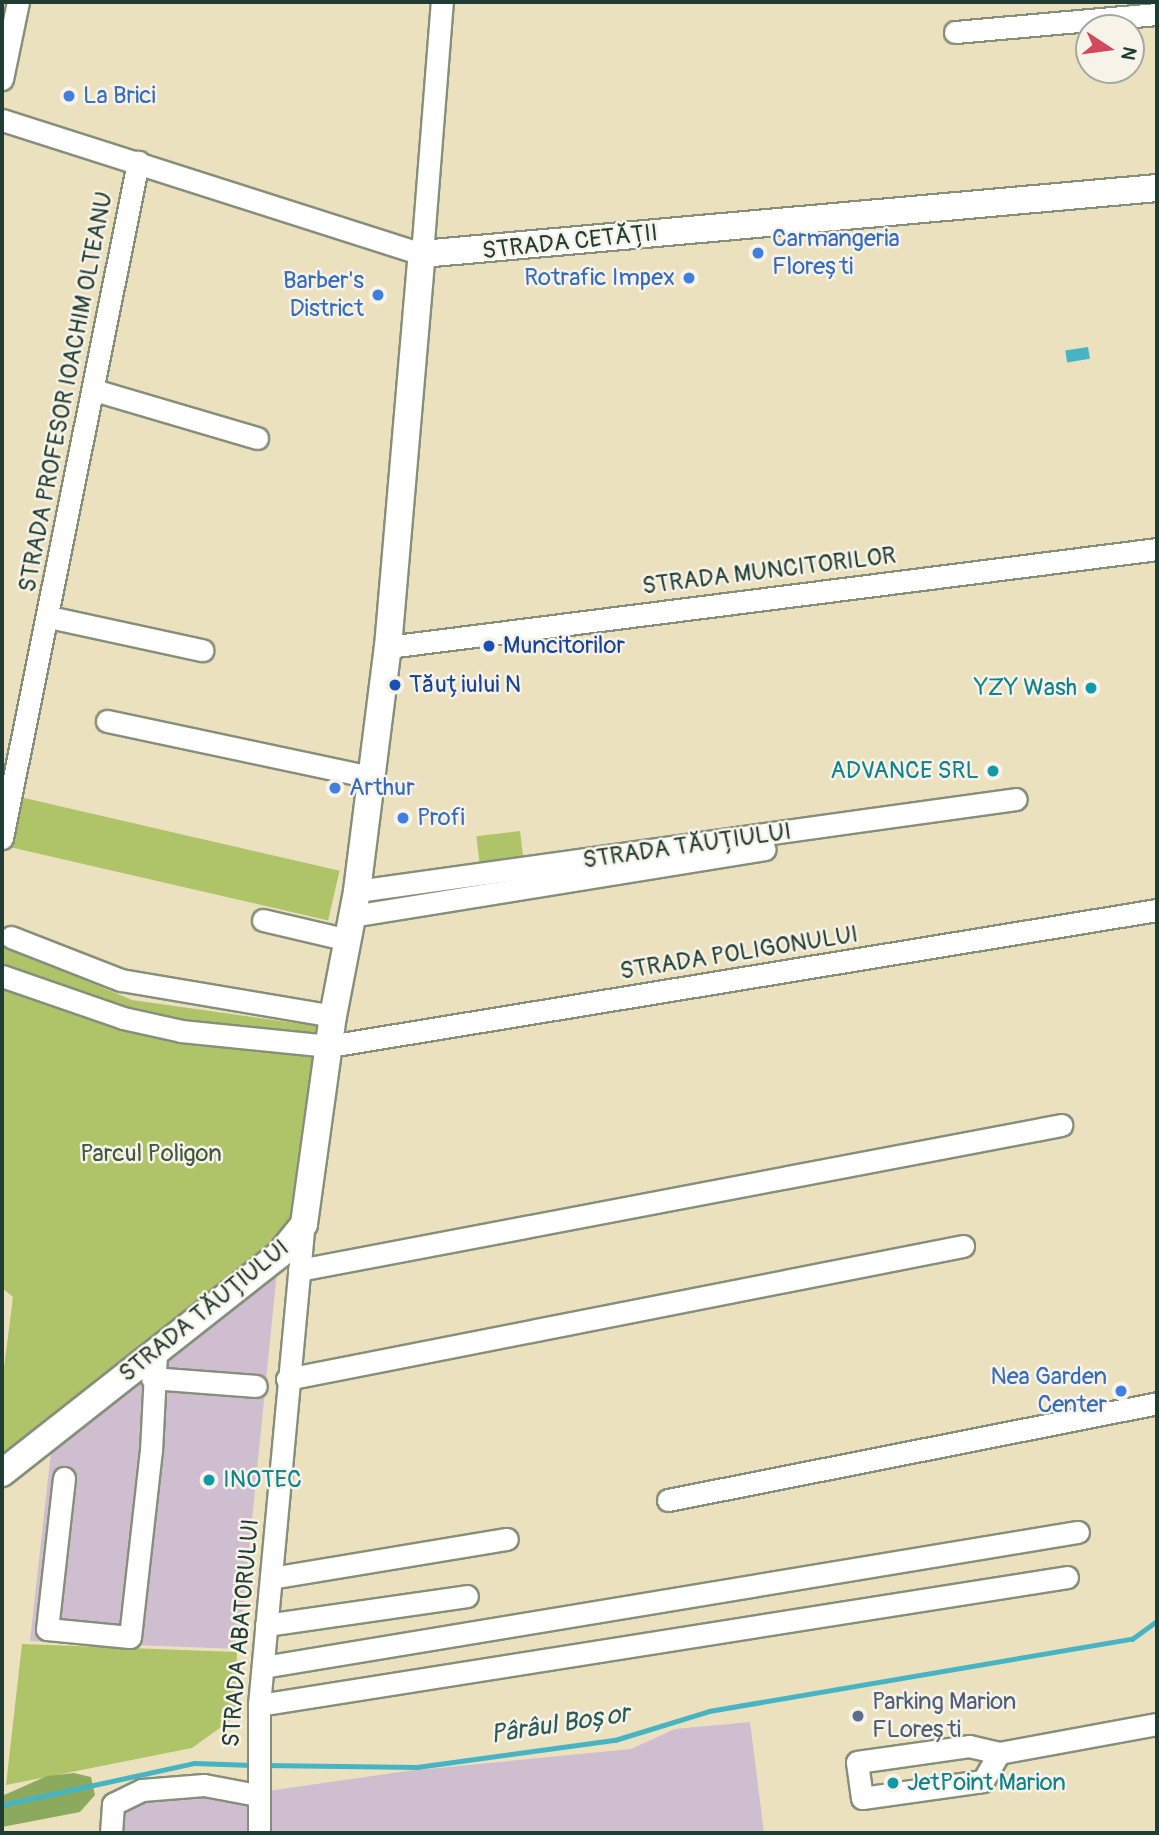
<!DOCTYPE html>
<html>
<head>
<meta charset="utf-8">
<style>
	body { margin:0 }
	#map { position:relative; width:1159px; height:1835px; overflow:hidden; background:#ebe1bf; font-family:Pangolin,sans-serif }
	div>[style] { position:absolute }
	.industrial>* { inset:0; background:#cebed0 }
	.green>* { inset:0; background:#afc469; transform-origin:0 0 }
	.forest>* { inset:0; background:#8baa5d }
	.water>* { inset:0; background:#47b4c3; transform-origin:0 0 }
	.stream>* { height:4.5px; margin:-2.25px; padding:0 2.25px; transform-origin:2.25px; border-radius:2.25px; background:#47b4c3 }
	.roads { filter:drop-shadow(2px 0 #858f7a) drop-shadow(-2px 0 #858f7a) drop-shadow(0 2px #858f7a) drop-shadow(0 -2px #858f7a) }
	.minor>* { height:21px; margin:-10.5px; padding:0 10.5px; transform-origin:10.5px; border-radius:10.5px; background:#fff }
	.major>* { height:26px; margin:-13px; padding:0 13px; transform-origin:13px; border-radius:13px; background:#fff }
	.dots>* { width:19px; height:19px; translate:-50% -50%; box-sizing:border-box; border:4px solid #f7f3e8; border-radius:50% }
	span { translate:-50% -50%; white-space:nowrap; text-align:center; line-height:1.15; -webkit-text-stroke:5px #f7f3e8; paint-order:stroke }
	.shop-label { font-size:24px; color:#366cbe }
	.left { translate:0 -50%; text-align:left }
	.right { translate:-100% -50%; text-align:right }
	.street-label { font-size:24px; color:#1f3d34 }
	.transit-label { font-size:24px; color:#164399 }
	.culture-label { font-size:24px; color:#0d838f }
	.park-label { font-size:24px; color:#3c583f }
	.service-label { font-size:24px; color:#4e5e75 }
	.water-label { font-size:26px; color:#295b58; font-style:italic }
	.frame { position:absolute; inset:0; border:4px solid #1f3d34; pointer-events:none }
	.north { position:absolute; left:1075px; top:14px; width:70px; height:70px; box-sizing:border-box; background:#f7f3e8; border:2px solid #a1aaa0; border-radius:50%; rotate:103deg; font-size:19px; font-weight:700; line-height:28px; text-align:center; color:#1f3d34 }
	.north::after { content:''; display:block; margin:auto; width:24px; height:32px; background:#d1495b; clip-path:polygon(50% 0,100% 100%,50% 72%,0 100%) }
</style>
</head>
<body>
<div id="map">
	<div class="industrial">
		<i style="clip-path:polygon(277px 1271px,239px 1649px,30px 1641px,52px 1443px)"></i>
		<i style="clip-path:polygon(750px 1722px,764px 1833px,120px 1833px,122px 1802px,268px 1791px,407px 1771px,631px 1749px,675px 1729px)"></i>
	</div>
	<div class="green">
		<i style="left:20px;top:797px;width:328px;height:51px;rotate:13deg"></i>
		<i style="left:520px;top:831px;width:26px;height:44px;rotate:83deg"></i>
		<i style="clip-path:polygon(2px 945px,132px 1000px,323px 1027px,295px 1223px,228px 1284px,2px 1457px,2px 1383px,13px 1297px,2px 1288px)"></i>
		<i style="clip-path:polygon(22px 1644px,237px 1652px,235px 1717px,192px 1748px,6px 1785px)"></i>
	</div>
	<div class="forest">
		<i style="clip-path:polygon(74px 1773px,91px 1777px,95px 1795px,80px 1812px,2px 1827px,2px 1796px,47px 1776px)"></i>
	</div>
	<div class="water">
		<i style="left:1088px;top:347px;width:12px;height:23px;rotate:81deg"></i>
	</div>
	<div class="stream">
		<i style="left:264px;top:1765px;width:153px;rotate:0.7deg"></i>
		<i style="left:417px;top:1767px;width:200px;rotate:-7.8deg"></i>
		<i style="left:615px;top:1740px;width:98px;rotate:-17.1deg"></i>
		<i style="left:709px;top:1711px;width:429px;rotate:-9.7deg"></i>
		<i style="left:1132px;top:1639px;width:31px;rotate:-36deg"></i>
		<i style="left:2px;top:1805px;width:197px;rotate:-12.3deg"></i>
		<i style="left:194px;top:1763px;width:58px;rotate:2deg"></i>
	</div>
	<div class="roads">
		<div class="minor">
			<i style="left:955px;top:32px;width:203px;rotate:-5.1deg"></i>
			<i style="left:2px;top:79px;width:79px;rotate:-78.3deg"></i>
			<i style="left:2px;top:120px;width:441px;rotate:17.7deg"></i>
			<i style="left:422px;top:254px;width:253px;rotate:-85.5deg"></i>
			<i style="left:94px;top:390px;width:170px;rotate:16.4deg"></i>
			<i style="left:49px;top:617px;width:157px;rotate:12.2deg"></i>
			<i style="left:388px;top:647px;width:775px;rotate:-7.26deg"></i>
			<i style="left:107px;top:721px;width:270px;rotate:12deg"></i>
			<i style="left:2px;top:838px;width:690px;rotate:-78.62deg"></i>
			<i style="left:357px;top:891px;width:665px;rotate:-7.95deg"></i>
			<i style="left:352px;top:916px;width:418px;rotate:-9.2deg"></i>
			<i style="left:263px;top:920px;width:87px;rotate:13.2deg"></i>
			<i style="left:11px;top:937px;width:118px;rotate:21.4deg"></i>
			<i style="left:121px;top:980px;width:215px;rotate:9.6deg"></i>
			<i style="left:2px;top:976px;width:128px;rotate:19.1deg"></i>
			<i style="left:123px;top:1018px;width:59px;rotate:12.6deg"></i>
			<i style="left:181px;top:1031px;width:149px;rotate:5.8deg"></i>
			<i style="left:329px;top:1046px;width:839px;rotate:-9.33deg"></i>
			<i style="left:299px;top:1270px;width:776px;rotate:-10.77deg"></i>
			<i style="left:152px;top:1378px;width:104px;rotate:4.4deg"></i>
			<i style="left:287px;top:1379px;width:689px;rotate:-11.13deg"></i>
			<i style="left:64px;top:1478px;width:152px;rotate:96.4deg"></i>
			<i style="left:47px;top:1629px;width:83px;rotate:5.5deg"></i>
			<i style="left:130px;top:1637px;width:187px;rotate:-83.6deg"></i>
			<i style="left:151px;top:1451px;width:100px;rotate:-87.1deg"></i>
			<i style="left:668px;top:1500px;width:499px;rotate:-11.2deg"></i>
			<i style="left:271px;top:1578px;width:239px;rotate:-9.4deg"></i>
			<i style="left:266px;top:1625px;width:203px;rotate:-8.2deg"></i>
			<i style="left:263px;top:1667px;width:826px;rotate:-9.41deg"></i>
			<i style="left:259px;top:1705px;width:818px;rotate:-9deg"></i>
			<i style="left:999px;top:1753px;width:32px;rotate:120deg"></i>
			<i style="left:983px;top:1781px;width:122px;rotate:172deg"></i>
			<i style="left:862px;top:1798px;width:36px;rotate:-98deg"></i>
			<i style="left:857px;top:1762px;width:113px;rotate:-8.1deg"></i>
			<i style="left:969px;top:1746px;width:31px;rotate:13deg"></i>
			<i style="left:999px;top:1753px;width:161px;rotate:-10.4deg"></i>
			<i style="left:111px;top:1833px;width:29px;rotate:-86deg"></i>
			<i style="left:113px;top:1804px;width:32px;rotate:-26deg"></i>
			<i style="left:142px;top:1790px;width:62px;rotate:-4.6deg"></i>
			<i style="left:204px;top:1785px;width:54px;rotate:10.7deg"></i>
			<i style="left:259px;top:1833px;width:128px;rotate:-90deg"></i>
			<i style="left:259px;top:1705px;width:483px;rotate:-84.7deg"></i>
		</div>
		<div class="major">
			<i style="left:2px;top:1473px;width:354px;rotate:-38.2deg"></i>
			<i style="left:280px;top:1254px;width:38px;rotate:-51deg"></i>
			<i style="left:304px;top:1224px;width:210px;rotate:-82.1deg"></i>
			<i style="left:333px;top:1016px;width:127px;rotate:-79.1deg"></i>
			<i style="left:357px;top:891px;width:246px;rotate:-82.8deg"></i>
			<i style="left:388px;top:647px;width:394px;rotate:-85.1deg"></i>
			<i style="left:422px;top:254px;width:738px;rotate:-5.13deg"></i>
		</div>
	</div>
	<div class="dots">
		<i style="left:69px;top:96px;background:#3f7fe0"></i>
		<i style="left:758px;top:253px;background:#3f7fe0"></i>
		<i style="left:689px;top:278px;background:#3f7fe0"></i>
		<i style="left:378px;top:295px;background:#3f7fe0"></i>
		<i style="left:489px;top:646px;background:#1a4fb4"></i>
		<i style="left:395px;top:685px;background:#1a4fb4"></i>
		<i style="left:1091px;top:688px;background:#0f9aa8"></i>
		<i style="left:993px;top:771px;background:#0f9aa8"></i>
		<i style="left:335px;top:788px;background:#3f7fe0"></i>
		<i style="left:403px;top:818px;background:#3f7fe0"></i>
		<i style="left:1121px;top:1391px;background:#3f7fe0"></i>
		<i style="left:209px;top:1480px;background:#0f9aa8"></i>
		<i style="left:858px;top:1716px;background:#5c6f8a"></i>
		<i style="left:893px;top:1783px;background:#0f9aa8"></i>
	</div>
	<div class="shop-label">
		<span class="left" style="left:83px;top:96px">La Brici</span>
		<span class="left" style="left:772px;top:253px">Carmangeria<br>Florești</span>
		<span class="right" style="left:675px;top:278px">Rotrafic Impex</span>
		<span class="right" style="left:364px;top:295px">Barber's<br>District</span>
		<span class="left" style="left:349px;top:788px">Arthur</span>
		<span class="left" style="left:417px;top:818px">Profi</span>
		<span class="right" style="left:1107px;top:1391px">Nea Garden<br>Center</span>
	</div>
	<div class="street-label">
		<span style="left:570px;top:242px;rotate:-6deg">STRADA CETĂȚII</span>
		<span style="left:66px;top:392px;rotate:-79deg">STRADA PROFESOR IOACHIM OLTEANU</span>
		<span style="left:769px;top:571px;rotate:-7deg">STRADA MUNCITORILOR</span>
		<span style="left:687px;top:846px;rotate:-8deg">STRADA TĂUȚIULUI</span>
		<span style="left:739px;top:953px;rotate:-9deg">STRADA POLIGONULUI</span>
		<span style="left:204px;top:1311px;rotate:-39deg">STRADA TĂUȚIULUI</span>
		<span style="left:241px;top:1633px;rotate:-85deg">STRADA ABATORULUI</span>
	</div>
	<div class="transit-label">
		<span class="left" style="left:503px;top:646px">Muncitorilor</span>
		<span class="left" style="left:409px;top:685px">Tăuțiului N</span>
	</div>
	<div class="culture-label">
		<span class="right" style="left:1077px;top:688px">YZY Wash</span>
		<span class="right" style="left:979px;top:771px">ADVANCE SRL</span>
		<span class="left" style="left:223px;top:1480px">INOTEC</span>
		<span class="left" style="left:907px;top:1783px">JetPoint Marion</span>
	</div>
	<div class="park-label">
		<span style="left:151px;top:1154px">Parcul Poligon</span>
	</div>
	<div class="service-label">
		<span class="left" style="left:872px;top:1716px">Parking Marion<br>FLorești</span>
	</div>
	<div class="water-label">
		<span style="left:560px;top:1725px;rotate:-9deg">Pârâul Boșor</span>
	</div>
	<div class="frame"></div>
	<div class="north">N</div>
</div>
</body>
</html>
